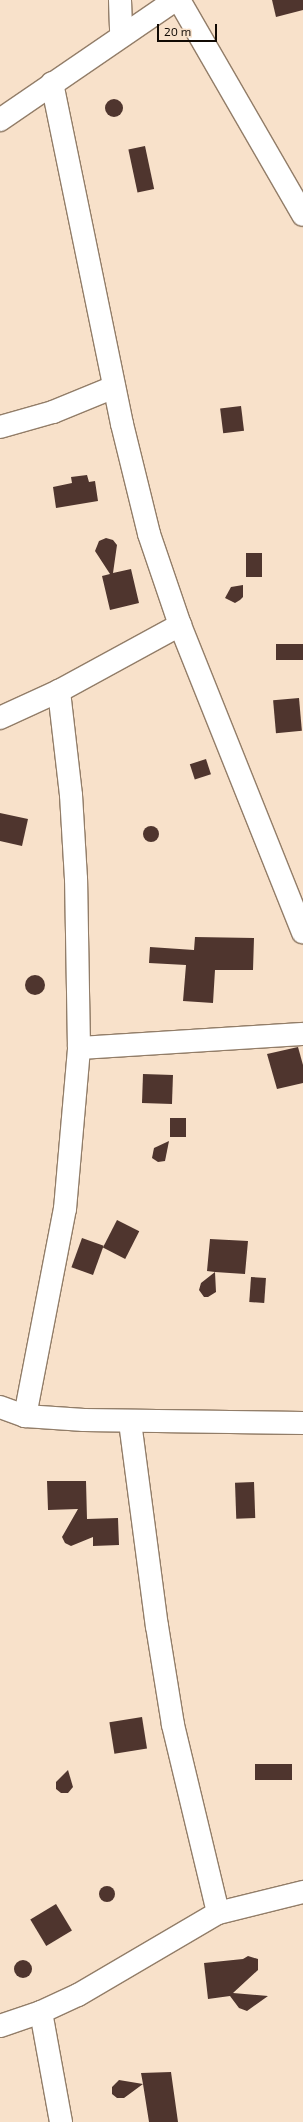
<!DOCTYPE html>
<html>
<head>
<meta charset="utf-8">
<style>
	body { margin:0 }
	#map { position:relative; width:303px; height:2122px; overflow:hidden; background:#f8e1ca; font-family:"Exo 2",sans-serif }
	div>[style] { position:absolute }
	.building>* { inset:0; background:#4f352e; transform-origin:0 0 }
	.round { border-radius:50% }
	.roads { filter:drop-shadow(1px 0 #927d68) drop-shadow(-1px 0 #927d68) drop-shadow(0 1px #927d68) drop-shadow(0 -1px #927d68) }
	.minor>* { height:22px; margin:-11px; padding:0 11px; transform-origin:11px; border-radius:11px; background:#fff }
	span { translate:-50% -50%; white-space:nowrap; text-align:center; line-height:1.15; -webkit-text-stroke:4px #f8e1ca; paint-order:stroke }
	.scale { position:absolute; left:157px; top:24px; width:60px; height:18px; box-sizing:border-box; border:2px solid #110a04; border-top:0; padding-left:5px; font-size:12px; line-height:14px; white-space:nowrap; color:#110a04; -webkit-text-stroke:3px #f8e1ca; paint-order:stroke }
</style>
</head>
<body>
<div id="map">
	<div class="building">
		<i style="clip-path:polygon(272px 0,303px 0,303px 10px,276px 17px)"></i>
		<i class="round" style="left:105px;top:99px;width:18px;height:18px"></i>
		<i style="left:145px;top:146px;width:44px;height:17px;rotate:78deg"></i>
		<i style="left:241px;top:406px;width:25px;height:21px;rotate:83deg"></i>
		<i style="clip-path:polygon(87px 475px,89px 482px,95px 481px,98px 501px,56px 508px,53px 487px,72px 483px,71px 477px)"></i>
		<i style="clip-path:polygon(106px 538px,113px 540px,117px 545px,113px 573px,131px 569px,139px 603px,110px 610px,102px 576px,110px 574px,95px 551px,99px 541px)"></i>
		<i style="left:246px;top:553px;width:16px;height:24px"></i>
		<i style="clip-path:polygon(243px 585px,243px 597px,240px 600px,235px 603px,225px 598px,231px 587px)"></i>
		<i style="left:303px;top:644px;width:16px;height:27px;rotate:90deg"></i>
		<i style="left:299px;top:698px;width:33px;height:26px;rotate:85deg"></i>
		<i style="left:206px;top:759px;width:16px;height:17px;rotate:72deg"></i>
		<i style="clip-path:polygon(0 813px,28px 819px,22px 846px,0 841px)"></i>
		<i class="round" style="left:143px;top:826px;width:16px;height:16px"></i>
		<i style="clip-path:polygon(195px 937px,254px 938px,253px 970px,215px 970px,213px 1003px,183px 1001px,186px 965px,149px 963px,150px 947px,194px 950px)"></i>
		<i class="round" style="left:25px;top:975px;width:20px;height:20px"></i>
		<i style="clip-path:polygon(298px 1047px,303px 1065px,303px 1083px,277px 1089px,267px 1054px)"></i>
		<i style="left:143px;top:1074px;width:30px;height:29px;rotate:2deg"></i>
		<i style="left:170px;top:1118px;width:16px;height:19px"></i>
		<i style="clip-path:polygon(169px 1141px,165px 1161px,158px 1162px,152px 1158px,154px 1148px)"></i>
		<i style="left:117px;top:1220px;width:25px;height:31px;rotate:27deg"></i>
		<i style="left:82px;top:1238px;width:23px;height:31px;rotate:20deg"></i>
		<i style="clip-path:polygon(210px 1239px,248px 1241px,245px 1274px,215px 1272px,216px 1292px,208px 1297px,204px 1297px,199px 1290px,201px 1283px,215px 1272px,207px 1271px)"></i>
		<i style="left:251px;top:1277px;width:15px;height:25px;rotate:4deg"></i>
		<i style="clip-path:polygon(47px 1481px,86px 1481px,87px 1519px,118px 1518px,119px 1545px,93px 1546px,93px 1537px,71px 1546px,65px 1543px,62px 1537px,78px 1509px,48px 1510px)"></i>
		<i style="left:254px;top:1482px;width:36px;height:19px;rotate:88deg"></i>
		<i style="left:142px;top:1717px;width:32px;height:33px;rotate:81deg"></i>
		<i style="left:292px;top:1764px;width:16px;height:37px;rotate:90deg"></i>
		<i style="clip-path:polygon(68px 1770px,73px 1787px,68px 1793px,61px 1793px,56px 1789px,56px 1782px)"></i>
		<i class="round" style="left:99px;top:1886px;width:16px;height:16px"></i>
		<i style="left:56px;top:1904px;width:31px;height:30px;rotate:59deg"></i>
		<i style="clip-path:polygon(248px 1956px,258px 1959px,258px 1970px,233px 1993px,268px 1996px,247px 2011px,239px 2008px,230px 1996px,208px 1999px,204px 1963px,243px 1959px)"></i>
		<i class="round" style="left:14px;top:1960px;width:18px;height:18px"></i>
		<i style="clip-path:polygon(171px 2072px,178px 2122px,149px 2122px,143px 2084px,124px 2098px,117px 2098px,112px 2094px,112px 2087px,119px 2080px,143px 2084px,141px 2073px)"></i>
	</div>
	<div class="roads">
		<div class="minor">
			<i style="left:120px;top:0;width:36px;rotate:88deg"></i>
			<i style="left:179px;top:0;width:248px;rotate:60deg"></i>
			<i style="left:52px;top:83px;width:348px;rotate:78.4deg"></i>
			<i style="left:122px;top:424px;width:113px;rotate:76.2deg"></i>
			<i style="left:149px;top:534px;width:96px;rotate:71.2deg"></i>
			<i style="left:180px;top:625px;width:331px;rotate:68.2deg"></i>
			<i style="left:0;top:120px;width:212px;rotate:-34.4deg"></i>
			<i style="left:0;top:427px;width:55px;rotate:-15.8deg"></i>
			<i style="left:53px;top:412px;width:66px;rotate:-22.3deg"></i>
			<i style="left:0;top:718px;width:65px;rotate:-24.6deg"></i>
			<i style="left:79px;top:1048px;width:224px;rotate:-3.6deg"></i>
			<i style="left:0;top:1407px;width:27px;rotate:20deg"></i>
			<i style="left:25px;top:1416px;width:59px;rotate:3.9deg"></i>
			<i style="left:84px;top:1420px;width:219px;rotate:0.8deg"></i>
			<i style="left:25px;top:1416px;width:211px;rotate:-79.1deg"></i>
			<i style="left:65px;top:1209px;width:162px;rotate:-85deg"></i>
			<i style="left:79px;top:1048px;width:169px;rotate:-91deg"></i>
			<i style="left:76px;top:879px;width:84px;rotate:-93.4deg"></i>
			<i style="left:71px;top:795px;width:105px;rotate:-96.6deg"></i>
			<i style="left:59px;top:691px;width:138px;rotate:-28.6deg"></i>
			<i style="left:130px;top:1422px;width:206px;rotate:82.5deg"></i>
			<i style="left:157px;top:1626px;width:100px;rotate:80.8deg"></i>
			<i style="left:173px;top:1725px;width:193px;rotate:76.5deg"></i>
			<i style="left:41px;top:2012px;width:112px;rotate:79.7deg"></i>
			<i style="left:0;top:2026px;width:43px;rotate:-18.9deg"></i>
			<i style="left:41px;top:2012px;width:41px;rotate:-24.7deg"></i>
			<i style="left:78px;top:1995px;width:162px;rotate:-30.4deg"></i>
			<i style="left:218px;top:1913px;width:88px;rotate:-13.9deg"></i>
		</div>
	</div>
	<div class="scale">20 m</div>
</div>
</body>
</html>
